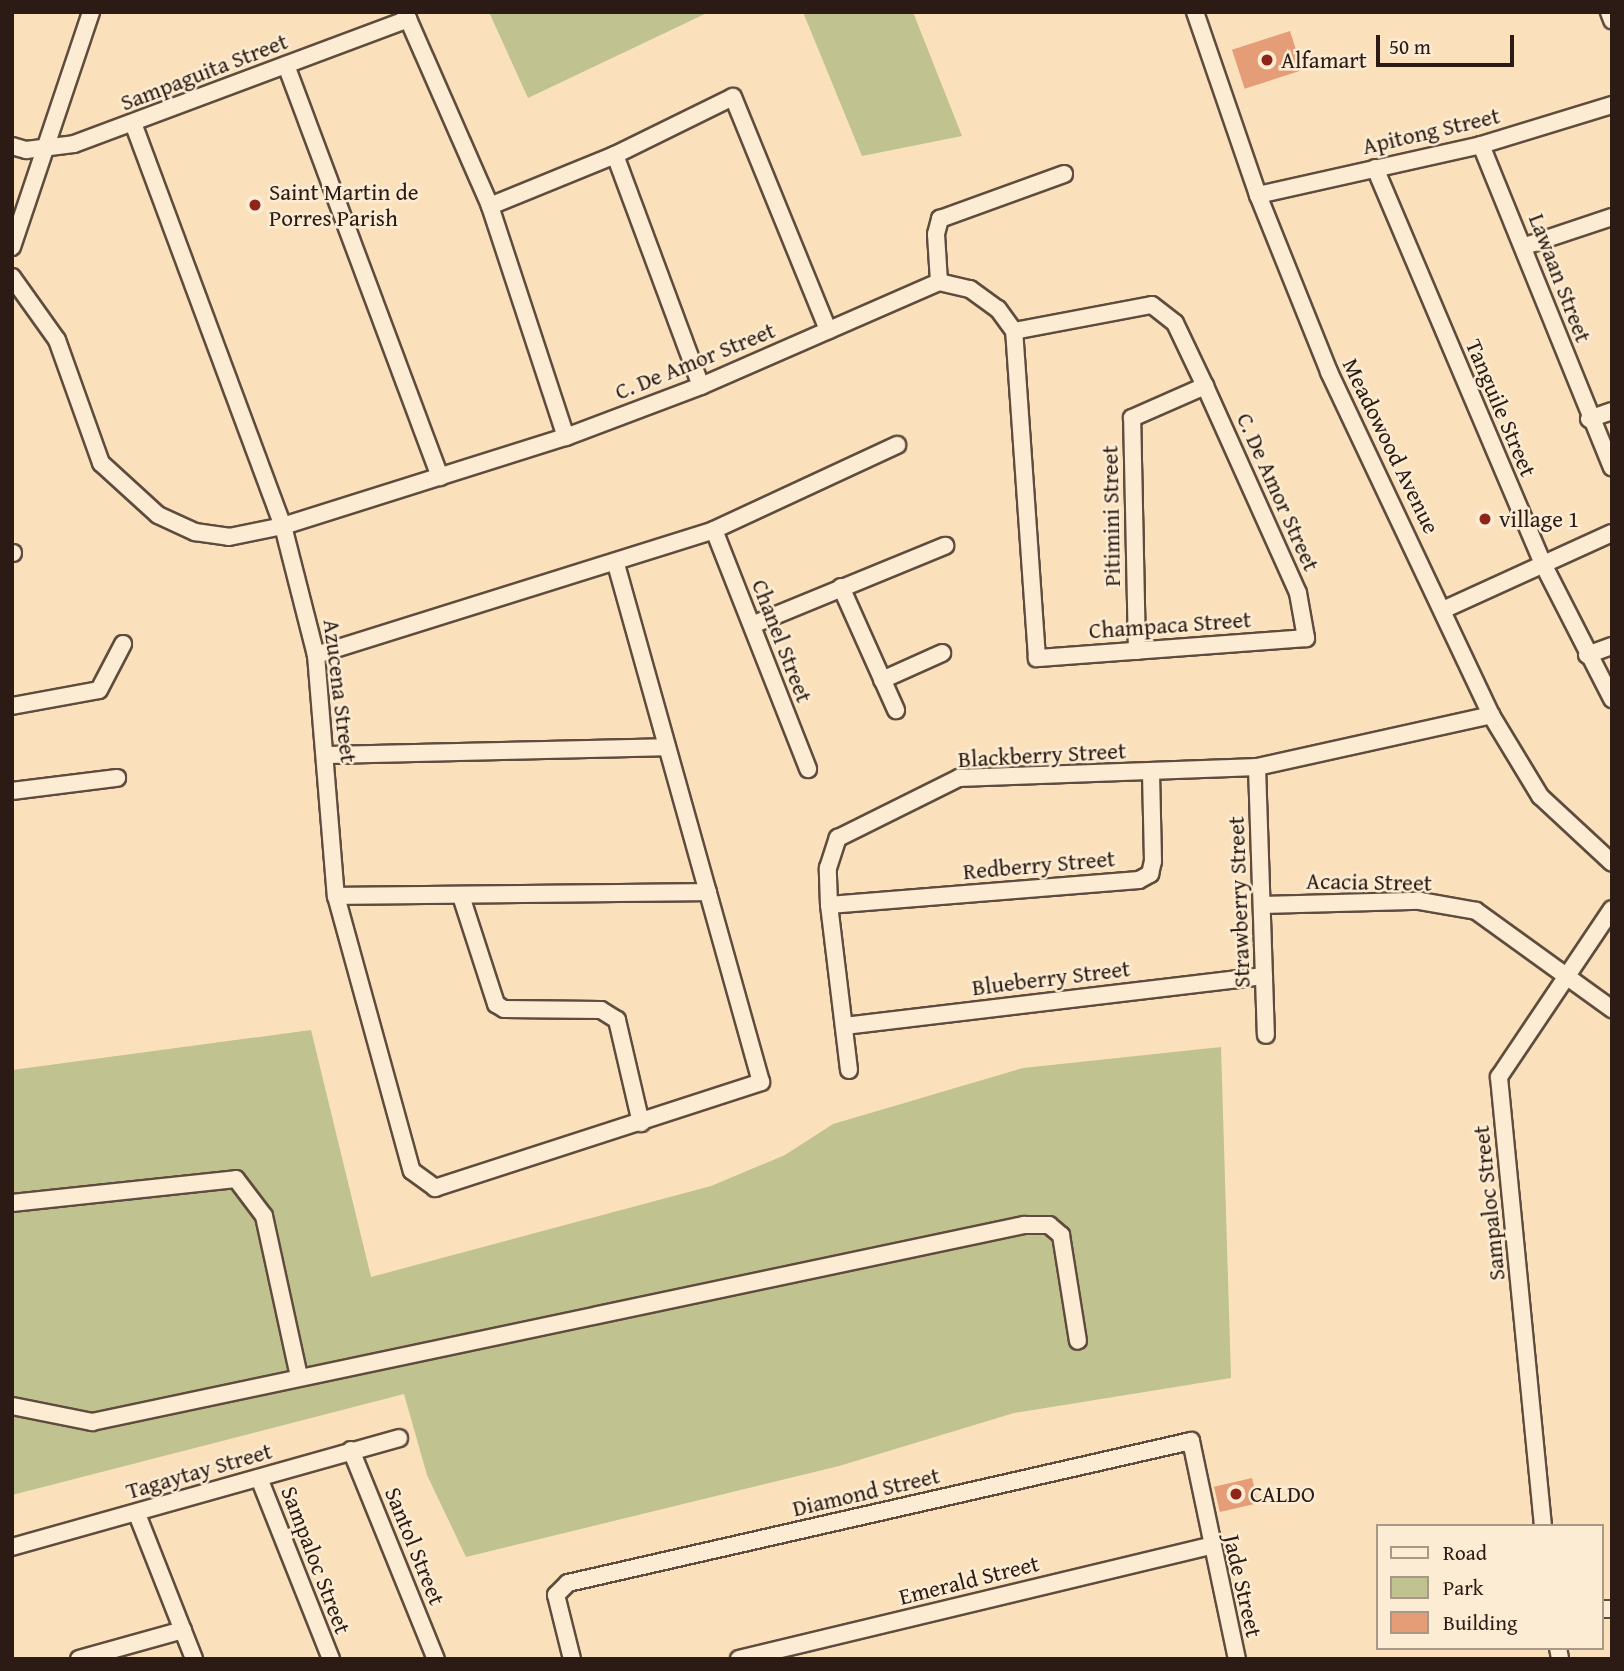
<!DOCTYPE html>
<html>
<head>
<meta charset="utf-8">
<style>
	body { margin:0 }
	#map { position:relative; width:1624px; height:1671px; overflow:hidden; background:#fae1bc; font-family:"Gentium Book Plus",serif }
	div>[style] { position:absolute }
	.green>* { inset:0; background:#c0c28f }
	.building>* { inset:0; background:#e59d77; transform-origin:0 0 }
	.roads { filter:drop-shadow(2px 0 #5f4c3e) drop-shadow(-2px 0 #5f4c3e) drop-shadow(0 2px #5f4c3e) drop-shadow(0 -2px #5f4c3e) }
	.minor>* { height:16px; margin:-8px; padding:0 8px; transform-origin:8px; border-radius:8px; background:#fcecd3 }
	.dots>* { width:19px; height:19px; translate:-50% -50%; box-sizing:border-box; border:4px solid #fcecd3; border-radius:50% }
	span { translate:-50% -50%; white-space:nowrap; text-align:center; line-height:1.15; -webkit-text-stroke:5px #fcecd3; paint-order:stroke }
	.poi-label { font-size:23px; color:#2b1b14 }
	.left { translate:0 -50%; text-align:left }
	.street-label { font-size:23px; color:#2b1b14 }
	.frame { position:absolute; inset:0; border:14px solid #2b1b14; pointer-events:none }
	.legend { position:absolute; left:1376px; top:1524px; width:228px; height:126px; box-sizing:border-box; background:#fcecd3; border:2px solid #a89887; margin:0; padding:9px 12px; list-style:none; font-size:21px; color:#2b1b14 }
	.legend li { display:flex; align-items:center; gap:14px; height:35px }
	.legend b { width:35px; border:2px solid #a89887 }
	.scale { position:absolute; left:1376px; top:35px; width:138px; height:32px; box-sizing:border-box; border:4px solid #2b1b14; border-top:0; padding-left:9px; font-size:21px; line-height:24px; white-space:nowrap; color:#2b1b14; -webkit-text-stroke:5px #fcecd3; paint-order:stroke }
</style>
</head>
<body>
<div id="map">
	<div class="green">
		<i style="clip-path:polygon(489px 12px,709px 12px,528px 98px)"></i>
		<i style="clip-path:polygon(803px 12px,913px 12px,962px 136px,862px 156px)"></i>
		<i style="clip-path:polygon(311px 1030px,371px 1277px,711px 1186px,785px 1155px,833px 1124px,1023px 1068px,1221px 1047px,1231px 1378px,1014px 1413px,839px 1466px,466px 1557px,427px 1475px,404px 1394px,12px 1495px,12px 1070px)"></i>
	</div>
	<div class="building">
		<i style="left:1290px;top:31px;width:41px;height:61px;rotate:72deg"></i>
		<i style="left:1252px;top:1478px;width:26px;height:39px;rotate:77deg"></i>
	</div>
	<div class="roads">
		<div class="minor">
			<i style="left:405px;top:12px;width:212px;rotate:66.3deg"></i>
			<i style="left:490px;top:206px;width:243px;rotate:71.8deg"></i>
			<i style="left:1195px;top:12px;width:194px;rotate:71deg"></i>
			<i style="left:1258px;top:195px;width:191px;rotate:68.1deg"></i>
			<i style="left:1329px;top:372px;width:379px;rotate:64.7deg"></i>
			<i style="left:1491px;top:715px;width:95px;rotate:58.8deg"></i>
			<i style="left:1540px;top:796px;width:98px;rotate:42.9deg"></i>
			<i style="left:1609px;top:12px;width:9px;rotate:69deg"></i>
			<i style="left:286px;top:65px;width:440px;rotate:69.5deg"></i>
			<i style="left:133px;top:123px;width:430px;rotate:69.6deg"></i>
			<i style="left:283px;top:526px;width:133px;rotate:75.7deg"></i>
			<i style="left:316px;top:655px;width:242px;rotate:85.3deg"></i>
			<i style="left:336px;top:896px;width:285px;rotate:74.6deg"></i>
			<i style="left:412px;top:1171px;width:29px;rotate:36deg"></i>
			<i style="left:435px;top:1188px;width:343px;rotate:-18deg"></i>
			<i style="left:761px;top:1082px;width:538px;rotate:-105.64deg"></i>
			<i style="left:1481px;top:145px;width:348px;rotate:67.9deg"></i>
			<i style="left:12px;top:146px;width:15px;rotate:16deg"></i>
			<i style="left:26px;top:150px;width:48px;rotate:-7.1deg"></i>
			<i style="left:74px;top:144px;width:357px;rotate:-20.5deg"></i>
			<i style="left:615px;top:155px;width:246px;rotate:69.6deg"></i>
			<i style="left:1375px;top:168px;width:430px;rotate:67deg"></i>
			<i style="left:1543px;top:564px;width:152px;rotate:62.9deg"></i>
			<i style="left:1258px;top:195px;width:229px;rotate:-12.6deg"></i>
			<i style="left:1481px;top:145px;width:137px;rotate:-17deg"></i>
			<i style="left:490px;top:206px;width:135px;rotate:-22.2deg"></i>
			<i style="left:615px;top:155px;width:131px;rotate:-26.2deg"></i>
			<i style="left:733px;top:97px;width:252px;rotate:67.8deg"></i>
			<i style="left:1525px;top:246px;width:92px;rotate:-18.4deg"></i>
			<i style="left:12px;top:247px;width:248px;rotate:-71.4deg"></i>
			<i style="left:12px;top:277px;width:77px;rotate:54.5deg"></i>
			<i style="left:57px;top:340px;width:131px;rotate:70.3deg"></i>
			<i style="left:101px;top:463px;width:77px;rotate:42.4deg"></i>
			<i style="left:158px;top:515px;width:41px;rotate:24.7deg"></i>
			<i style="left:195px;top:532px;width:34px;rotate:8deg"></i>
			<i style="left:229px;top:537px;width:55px;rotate:-11.5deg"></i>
			<i style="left:283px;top:526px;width:297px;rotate:-17.5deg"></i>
			<i style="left:566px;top:437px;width:144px;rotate:-20.7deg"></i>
			<i style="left:701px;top:386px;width:260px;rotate:-23.6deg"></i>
			<i style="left:939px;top:282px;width:32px;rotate:13deg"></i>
			<i style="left:970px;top:289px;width:34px;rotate:36deg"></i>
			<i style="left:998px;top:309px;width:27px;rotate:54deg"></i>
			<i style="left:1014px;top:331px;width:140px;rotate:-10.7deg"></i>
			<i style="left:1152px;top:305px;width:29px;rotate:38deg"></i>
			<i style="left:1175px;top:323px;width:70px;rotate:64.5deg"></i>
			<i style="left:1205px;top:386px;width:227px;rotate:65.8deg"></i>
			<i style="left:1298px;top:593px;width:46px;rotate:79.9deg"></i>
			<i style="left:1306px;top:638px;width:270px;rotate:175.7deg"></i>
			<i style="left:1037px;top:658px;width:328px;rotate:-94deg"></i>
			<i style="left:939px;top:282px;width:48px;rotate:-93.6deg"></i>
			<i style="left:936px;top:234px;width:16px;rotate:-75deg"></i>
			<i style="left:940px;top:219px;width:132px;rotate:-19.9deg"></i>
			<i style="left:1589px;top:419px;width:24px;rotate:-19deg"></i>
			<i style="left:714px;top:530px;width:257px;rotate:68.5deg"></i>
			<i style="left:12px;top:553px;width:1px"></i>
			<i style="left:841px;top:587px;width:135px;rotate:65.9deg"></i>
			<i style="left:1445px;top:609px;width:183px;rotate:-24.5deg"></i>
			<i style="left:752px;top:625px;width:209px;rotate:-22.3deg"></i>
			<i style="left:1137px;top:651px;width:233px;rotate:-91.2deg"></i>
			<i style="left:1132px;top:418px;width:80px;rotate:-23.7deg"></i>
			<i style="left:316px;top:655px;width:417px;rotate:-17.4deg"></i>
			<i style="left:714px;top:530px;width:202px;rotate:-24.9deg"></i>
			<i style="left:1587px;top:655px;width:27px;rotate:-20deg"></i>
			<i style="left:882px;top:680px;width:66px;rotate:-24.2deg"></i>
			<i style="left:12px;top:706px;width:88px;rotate:-10.4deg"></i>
			<i style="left:99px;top:690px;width:52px;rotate:-62.4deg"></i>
			<i style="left:326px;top:755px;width:341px;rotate:-1.3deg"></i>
			<i style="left:1257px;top:767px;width:268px;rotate:88.1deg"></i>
			<i style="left:12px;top:791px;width:106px;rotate:-7.1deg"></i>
			<i style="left:336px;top:896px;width:372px;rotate:-0.6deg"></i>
			<i style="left:461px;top:896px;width:114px;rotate:72deg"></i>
			<i style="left:496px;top:1004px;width:9px;rotate:32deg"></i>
			<i style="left:504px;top:1009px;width:97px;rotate:0.6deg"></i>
			<i style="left:601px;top:1010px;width:19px;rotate:32deg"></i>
			<i style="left:617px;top:1020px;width:106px;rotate:76.9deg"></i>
			<i style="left:829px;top:905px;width:311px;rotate:-4.6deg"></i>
			<i style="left:1139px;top:880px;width:13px;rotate:-29deg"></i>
			<i style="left:1150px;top:874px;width:13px;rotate:-77deg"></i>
			<i style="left:1153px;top:861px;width:88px;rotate:-91.3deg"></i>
			<i style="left:1262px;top:905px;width:158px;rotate:-1.5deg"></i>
			<i style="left:1420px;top:901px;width:57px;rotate:10.1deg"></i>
			<i style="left:1476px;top:911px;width:168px;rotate:35.8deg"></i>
			<i style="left:844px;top:1026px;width:423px;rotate:-6.8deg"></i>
			<i style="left:849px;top:1070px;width:166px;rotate:-96.9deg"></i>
			<i style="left:829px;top:905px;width:37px;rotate:-92deg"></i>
			<i style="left:828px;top:868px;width:32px;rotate:-72deg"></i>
			<i style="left:838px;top:838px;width:135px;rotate:-26.4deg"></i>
			<i style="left:959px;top:778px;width:298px;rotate:-2.1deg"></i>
			<i style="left:1257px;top:767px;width:240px;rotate:-12.5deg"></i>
			<i style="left:12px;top:1203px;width:225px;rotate:-6.1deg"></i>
			<i style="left:236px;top:1179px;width:46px;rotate:52.9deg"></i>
			<i style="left:264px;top:1216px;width:164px;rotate:77.7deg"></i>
			<i style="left:12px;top:1406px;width:82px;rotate:11.3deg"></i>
			<i style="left:92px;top:1422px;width:953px;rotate:-11.94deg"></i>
			<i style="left:1024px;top:1225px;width:25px"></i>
			<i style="left:1049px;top:1225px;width:16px;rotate:40deg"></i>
			<i style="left:1061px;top:1235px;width:107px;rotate:80.9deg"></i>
			<i style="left:351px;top:1450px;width:226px;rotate:67.9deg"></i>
			<i style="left:259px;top:1478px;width:195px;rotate:68.3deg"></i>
			<i style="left:137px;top:1514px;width:156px;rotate:68.5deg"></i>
			<i style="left:1543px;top:1526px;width:451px;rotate:-95.6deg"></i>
			<i style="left:1499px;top:1077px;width:202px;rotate:-56.1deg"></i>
			<i style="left:12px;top:1547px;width:402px;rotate:-15.7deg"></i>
			<i style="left:1601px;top:1609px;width:11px"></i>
			<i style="left:1558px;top:1648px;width:10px;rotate:79deg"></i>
			<i style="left:79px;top:1659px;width:108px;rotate:-15.6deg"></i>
			<i style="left:572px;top:1659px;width:66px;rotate:-104deg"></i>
			<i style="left:556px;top:1595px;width:17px;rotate:-45deg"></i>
			<i style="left:568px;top:1583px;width:639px;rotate:-12.84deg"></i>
			<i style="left:1191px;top:1441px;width:223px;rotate:78.1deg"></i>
			<i style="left:739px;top:1659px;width:483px;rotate:-13.5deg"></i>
		</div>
	</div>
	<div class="dots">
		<i style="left:1267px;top:60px;background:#8f2418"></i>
		<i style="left:255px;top:205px;background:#8f2418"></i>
		<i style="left:1485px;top:519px;background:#8f2418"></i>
		<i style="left:1236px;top:1494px;background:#8f2418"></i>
	</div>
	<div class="poi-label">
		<span class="left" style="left:1281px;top:60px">Alfamart</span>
		<span class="left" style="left:269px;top:205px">Saint Martin de<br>Porres Parish</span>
		<span class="left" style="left:1499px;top:519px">village 1</span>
		<span class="left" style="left:1250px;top:1494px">CALDO</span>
	</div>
	<div class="street-label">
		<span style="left:204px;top:72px;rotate:-21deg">Sampaguita Street</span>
		<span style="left:1431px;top:131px;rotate:-13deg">Apitong Street</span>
		<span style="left:1560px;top:278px;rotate:69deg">Lawaan Street</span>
		<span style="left:695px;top:361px;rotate:-22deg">C. De Amor Street</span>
		<span style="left:1501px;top:408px;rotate:67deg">Tanguile Street</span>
		<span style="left:1391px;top:446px;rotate:64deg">Meadowood Avenue</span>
		<span style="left:1278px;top:492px;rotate:66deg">C. De Amor Street</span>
		<span style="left:1111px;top:516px;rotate:-91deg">Pitimini Street</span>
		<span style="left:1170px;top:625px;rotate:-4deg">Champaca Street</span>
		<span style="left:782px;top:641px;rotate:69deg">Chanel Street</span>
		<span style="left:340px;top:691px;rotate:83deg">Azucena Street</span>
		<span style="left:1042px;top:755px;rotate:-3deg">Blackberry Street</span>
		<span style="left:1039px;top:865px;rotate:-5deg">Redberry Street</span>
		<span style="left:1369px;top:882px;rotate:1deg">Acacia Street</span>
		<span style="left:1239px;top:902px;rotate:-92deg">Strawberry Street</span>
		<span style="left:1051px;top:978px;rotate:-7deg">Blueberry Street</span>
		<span style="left:1489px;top:1203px;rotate:-96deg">Sampaloc Street</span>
		<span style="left:199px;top:1471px;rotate:-16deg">Tagaytay Street</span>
		<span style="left:866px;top:1492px;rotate:-13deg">Diamond Street</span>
		<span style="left:415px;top:1546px;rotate:68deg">Santol Street</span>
		<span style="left:316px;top:1560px;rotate:69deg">Sampaloc Street</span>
		<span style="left:969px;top:1580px;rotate:-14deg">Emerald Street</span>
		<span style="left:1243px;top:1586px;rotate:77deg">Jade Street</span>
	</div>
	<div class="frame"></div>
	<ul class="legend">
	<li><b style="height:9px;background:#fcecd3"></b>Road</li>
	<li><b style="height:19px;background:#c0c28f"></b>Park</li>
	<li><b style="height:19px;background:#e59d77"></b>Building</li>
	</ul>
	<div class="scale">50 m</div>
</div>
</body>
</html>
